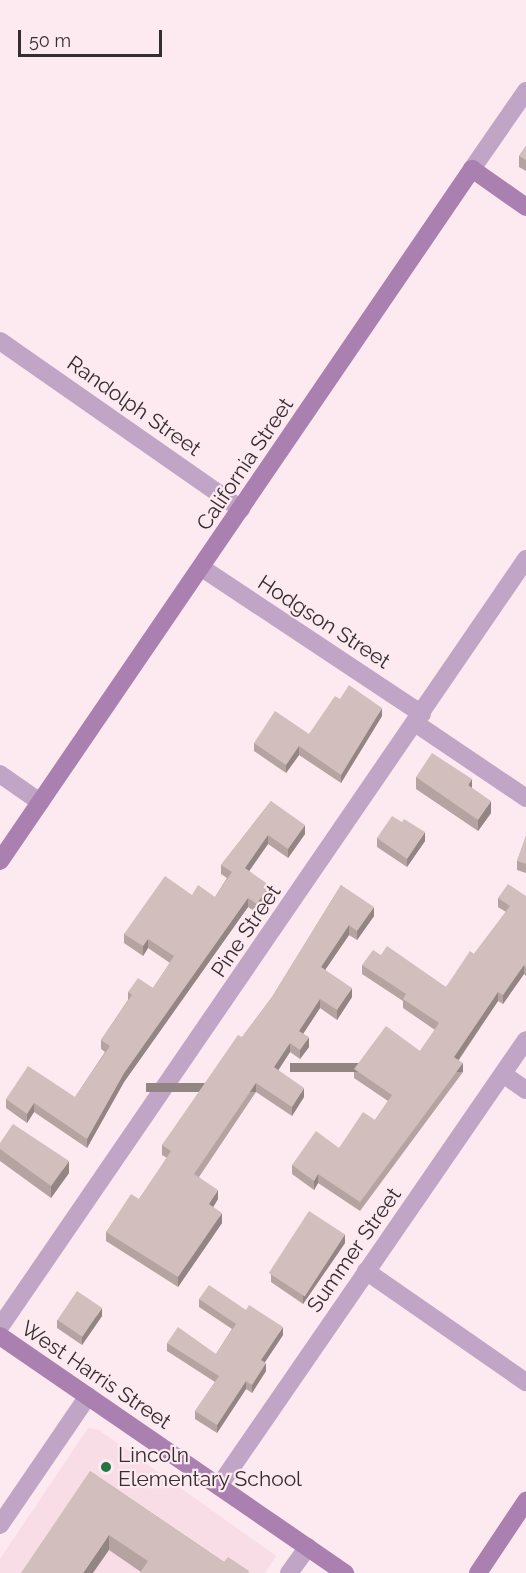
<!DOCTYPE html>
<html>
<head>
<meta charset="utf-8">
<style>
	body { margin:0 }
	#map { position:relative; width:526px; height:1573px; overflow:hidden; background:#fde9f0; font-family:Raleway,sans-serif }
	div>[style] { position:absolute }
	.built>* { inset:0; background:#f8dce6 }
	.street>* { height:18px; margin:-9px; padding:0 9px; transform-origin:9px; border-radius:9px; background:#c1a5c6 }
	.secondary>* { height:18px; margin:-9px; padding:0 9px; transform-origin:9px; border-radius:9px; background:#aa80b1 }
	.wall>* { inset:0; background:#b5a3a2 }
	.shaded-wall>* { inset:0; background:#938584; transform-origin:0 0 }
	.building>* { inset:0; background:#d2bebc; transform-origin:0 0 }
	.dots>* { width:16px; height:16px; translate:-50% -50%; box-sizing:border-box; border:3px solid #fde9f0; border-radius:50% }
	span { translate:-50% -50%; white-space:nowrap; text-align:center; line-height:1.15; -webkit-text-stroke:4.5px #fde9f0; paint-order:stroke }
	.street-label { font-size:21px; color:#352e30 }
	.poi-label { font-size:21px; color:#352e30 }
	.left { translate:0 -50%; text-align:left }
	.scale { position:absolute; left:18px; top:30px; width:144px; height:27px; box-sizing:border-box; border:3px solid #352e30; border-top:0; padding-left:8px; font-size:18px; line-height:21px; white-space:nowrap; color:#352e30; -webkit-text-stroke:4px #fde9f0; paint-order:stroke }
</style>
</head>
<body>
<div id="map">
	<div class="built">
		<i style="clip-path:polygon(88px 1428px,99px 1430px,276px 1556px,265px 1573px,0 1573px,0 1559px)"></i>
	</div>
	<div class="street">
		<i style="left:472px;top:169px;width:95px;rotate:-55.3deg"></i>
		<i style="left:0;top:341px;width:294px;rotate:34.9deg"></i>
		<i style="left:202px;top:568px;width:264px;rotate:33.6deg"></i>
		<i style="left:415px;top:723px;width:134px;rotate:34deg"></i>
		<i style="left:0;top:774px;width:49px;rotate:35deg"></i>
		<i style="left:503px;top:1074px;width:28px;rotate:35deg"></i>
		<i style="left:366px;top:1271px;width:195px;rotate:34.8deg"></i>
		<i style="left:0;top:1327px;width:931px;rotate:-55.59deg"></i>
		<i style="left:219px;top:1486px;width:541px;rotate:-55.46deg"></i>
		<i style="left:0;top:1525px;width:156px;rotate:-55.7deg"></i>
		<i style="left:289px;top:1573px;width:32px;rotate:-54deg"></i>
	</div>
	<div class="secondary">
		<i style="left:0;top:861px;width:838px;rotate:-55.7deg"></i>
		<i style="left:472px;top:169px;width:66px;rotate:35.1deg"></i>
		<i style="left:0;top:1336px;width:419px;rotate:34.5deg"></i>
		<i style="left:478px;top:1573px;width:87px;rotate:-56.3deg"></i>
	</div>
	<div class="wall">
		<i style="clip-path:polygon(526px 146px,526px 171px,519px 167px,519px 156px)"></i>
		<i style="clip-path:polygon(340px 699px,382px 716px,341px 783px,299px 755px,286px 773px,254px 751px,254px 743px,309px 734px)"></i>
		<i style="clip-path:polygon(416px 777px,472px 788px,491px 813px,478px 831px,416px 789px)"></i>
		<i style="clip-path:polygon(271px 801px,305px 834px,288px 858px,268px 844px,249px 871px,269px 894px,257px 913px,248px 907px,124px 1082px,87px 1148px,34px 1112px,27px 1123px,6px 1108px,6px 1099px,75px 1097px,105px 1052px,101px 1049px,101px 1040px,128px 1000px,128px 992px,153px 988px,170px 963px,148px 948px,143px 956px,124px 943px,124px 934px,192px 895px,215px 897px,227px 878px,221px 874px,221px 865px)"></i>
		<i style="clip-path:polygon(526px 836px,526px 873px,517px 870px,517px 861px)"></i>
		<i style="clip-path:polygon(377px 838px,425px 841px,407px 867px,377px 847px)"></i>
		<i style="clip-path:polygon(341px 885px,374px 916px,357px 940px,349px 935px,325px 970px,352px 997px,337px 1020px,320px 1008px,303px 1034px,309px 1047px,300px 1059px,290px 1052px,278px 1070px,304px 1097px,292px 1116px,256px 1092px,199px 1177px,218px 1199px,213px 1207px,222px 1223px,178px 1287px,106px 1241px,106px 1232px,139px 1199px,167px 1158px,162px 1155px,162px 1145px,272px 997px)"></i>
		<i style="clip-path:polygon(526px 896px,526px 976px,524px 974px,503px 1004px,498px 1001px,459px 1060px,463px 1072px,360px 1211px,318px 1183px,314px 1190px,292px 1174px,292px 1165px,339px 1148px,375px 1120px,388px 1101px,354px 1078px,354px 1069px,420px 1051px,435px 1030px,403px 1008px,403px 1001px,362px 974px,362px 965px,381px 955px,446px 987px,474px 954px,506px 912px,498px 907px,498px 898px)"></i>
		<i style="clip-path:polygon(0 1143px,69px 1173px,51px 1198px,0 1161px)"></i>
		<i style="clip-path:polygon(345px 1243px,303px 1304px,271px 1282px,271px 1274px)"></i>
		<i style="clip-path:polygon(199px 1299px,283px 1335px,265px 1362px,266px 1371px,252px 1393px,246px 1389px,217px 1433px,195px 1419px,195px 1411px,215px 1382px,167px 1351px,167px 1343px,216px 1354px,232px 1329px,199px 1307px)"></i>
		<i style="clip-path:polygon(102px 1316px,82px 1345px,57px 1328px,57px 1320px)"></i>
		<i style="clip-path:polygon(90px 1471px,224px 1562px,249px 1573px,141px 1572px,109px 1550px)"></i>
	</div>
	<div class="shaded-wall">
		<i style="clip-path:polygon(382px 708px,382px 716px,341px 783px,341px 775px)"></i>
		<i style="clip-path:polygon(299px 746px,299px 755px,286px 773px,286px 765px)"></i>
		<i style="clip-path:polygon(472px 779px,472px 791px,468px 785px)"></i>
		<i style="clip-path:polygon(491px 801px,491px 813px,478px 831px,478px 820px)"></i>
		<i style="clip-path:polygon(305px 825px,305px 834px,288px 858px,288px 849px)"></i>
		<i style="clip-path:polygon(425px 832px,425px 841px,407px 867px,407px 859px)"></i>
		<i style="clip-path:polygon(268px 835px,268px 844px,245px 877px,245px 868px)"></i>
		<i style="clip-path:polygon(269px 885px,269px 894px,257px 913px,257px 904px)"></i>
		<i style="clip-path:polygon(248px 898px,248px 907px,124px 1082px,87px 1148px,87px 1139px,124px 1073px)"></i>
		<i style="clip-path:polygon(374px 907px,374px 916px,357px 940px,357px 931px)"></i>
		<i style="clip-path:polygon(349px 925px,349px 935px,321px 976px,321px 967px)"></i>
		<i style="clip-path:polygon(148px 939px,148px 948px,143px 956px,143px 946px)"></i>
		<i style="clip-path:polygon(524px 965px,524px 974px,503px 1004px,503px 995px)"></i>
		<i style="clip-path:polygon(352px 988px,352px 997px,337px 1020px,337px 1010px)"></i>
		<i style="clip-path:polygon(498px 992px,498px 1001px,454px 1066px,454px 1057px)"></i>
		<i style="clip-path:polygon(320px 999px,320px 1008px,299px 1040px,299px 1031px)"></i>
		<i style="clip-path:polygon(309px 1037px,309px 1047px,300px 1059px,300px 1050px)"></i>
		<i style="clip-path:polygon(290px 1043px,290px 1052px,274px 1077px,274px 1067px)"></i>
		<i style="left:463px;top:1063px;width:9px;height:173px;rotate:90deg"></i>
		<i style="left:256px;top:1083px;width:9px;height:110px;rotate:90deg"></i>
		<i style="clip-path:polygon(304px 1088px,304px 1097px,292px 1116px,292px 1107px)"></i>
		<i style="clip-path:polygon(34px 1103px,34px 1112px,27px 1123px,27px 1114px)"></i>
		<i style="clip-path:polygon(69px 1161px,69px 1173px,51px 1198px,51px 1186px)"></i>
		<i style="clip-path:polygon(318px 1174px,318px 1183px,314px 1190px,314px 1181px)"></i>
		<i style="clip-path:polygon(218px 1190px,218px 1199px,209px 1214px,209px 1204px)"></i>
		<i style="clip-path:polygon(222px 1213px,222px 1223px,178px 1287px,178px 1277px)"></i>
		<i style="clip-path:polygon(345px 1234px,345px 1243px,303px 1304px,303px 1295px)"></i>
		<i style="clip-path:polygon(102px 1308px,102px 1316px,82px 1345px,82px 1337px)"></i>
		<i style="clip-path:polygon(283px 1327px,283px 1335px,261px 1368px,261px 1360px)"></i>
		<i style="clip-path:polygon(266px 1363px,266px 1371px,252px 1393px,252px 1385px)"></i>
		<i style="clip-path:polygon(246px 1381px,246px 1389px,217px 1433px,217px 1425px)"></i>
		<i style="clip-path:polygon(109px 1535px,109px 1550px,93px 1573px,83px 1573px)"></i>
	</div>
	<div class="building">
		<i style="clip-path:polygon(526px 146px,526px 160px,519px 156px)"></i>
		<i style="clip-path:polygon(349px 685px,382px 708px,341px 775px,299px 746px,286px 765px,254px 743px,275px 711px,309px 734px,335px 696px,340px 699px)"></i>
		<i style="clip-path:polygon(432px 753px,472px 779px,468px 785px,491px 801px,478px 820px,416px 777px)"></i>
		<i style="clip-path:polygon(271px 801px,305px 825px,288px 849px,268px 835px,245px 868px,269px 885px,257px 904px,248px 898px,124px 1073px,87px 1139px,34px 1103px,27px 1114px,6px 1099px,28px 1066px,75px 1097px,110px 1046px,101px 1040px,132px 995px,128px 992px,138px 978px,153px 988px,174px 956px,148px 939px,143px 946px,124px 934px,165px 876px,192px 895px,198px 885px,215px 897px,232px 872px,221px 865px)"></i>
		<i style="clip-path:polygon(392px 816px,402px 822px,404px 819px,425px 832px,407px 859px,377px 838px)"></i>
		<i style="clip-path:polygon(526px 836px,526px 864px,517px 861px)"></i>
		<i style="clip-path:polygon(508px 884px,526px 896px,526px 967px,524px 965px,503px 995px,498px 992px,454px 1057px,463px 1063px,360px 1202px,318px 1174px,314px 1181px,292px 1165px,316px 1131px,339px 1148px,363px 1112px,375px 1120px,392px 1095px,354px 1069px,386px 1026px,420px 1051px,439px 1023px,403px 999px,406px 994px,362px 965px,373px 950px,381px 955px,387px 946px,446px 987px,470px 951px,474px 954px,510px 906px,498px 898px)"></i>
		<i style="clip-path:polygon(341px 885px,374px 907px,357px 931px,349px 925px,321px 967px,352px 988px,337px 1010px,320px 999px,299px 1031px,309px 1037px,300px 1050px,290px 1043px,274px 1067px,304px 1088px,292px 1107px,256px 1083px,194px 1174px,218px 1190px,209px 1204px,222px 1213px,178px 1277px,106px 1232px,131px 1194px,139px 1199px,171px 1151px,162px 1145px,238px 1035px,242px 1037px,272px 997px)"></i>
		<i style="clip-path:polygon(13px 1124px,69px 1161px,51px 1186px,0 1149px,0 1143px)"></i>
		<i style="left:309px;top:1211px;width:43px;height:74px;rotate:33deg"></i>
		<i style="clip-path:polygon(209px 1285px,246px 1310px,249px 1305px,283px 1327px,261px 1360px,266px 1363px,252px 1385px,246px 1381px,217px 1425px,195px 1411px,219px 1376px,167px 1343px,178px 1327px,216px 1354px,236px 1324px,199px 1299px)"></i>
		<i style="left:77px;top:1291px;width:30px;height:35px;rotate:34deg"></i>
		<i style="clip-path:polygon(90px 1471px,224px 1562px,228px 1557px,249px 1571px,248px 1573px,140px 1573px,148px 1561px,109px 1535px,83px 1573px,21px 1573px)"></i>
	</div>
	<div class="dots">
		<i style="left:106px;top:1467px;background:#247444"></i>
	</div>
	<div class="street-label">
		<span style="left:134px;top:406px;rotate:35deg">Randolph Street</span>
		<span style="left:245px;top:464px;rotate:-56deg">California Street</span>
		<span style="left:324px;top:622px;rotate:33deg">Hodgson Street</span>
		<span style="left:246px;top:931px;rotate:-56deg">Pine Street</span>
		<span style="left:354px;top:1250px;rotate:-55deg">Summer Street</span>
		<span style="left:96px;top:1375px;rotate:34deg">West Harris Street</span>
	</div>
	<div class="poi-label">
		<span class="left" style="left:118px;top:1467px">Lincoln<br>Elementary School</span>
	</div>
	<div class="scale">50 m</div>
</div>
</body>
</html>
